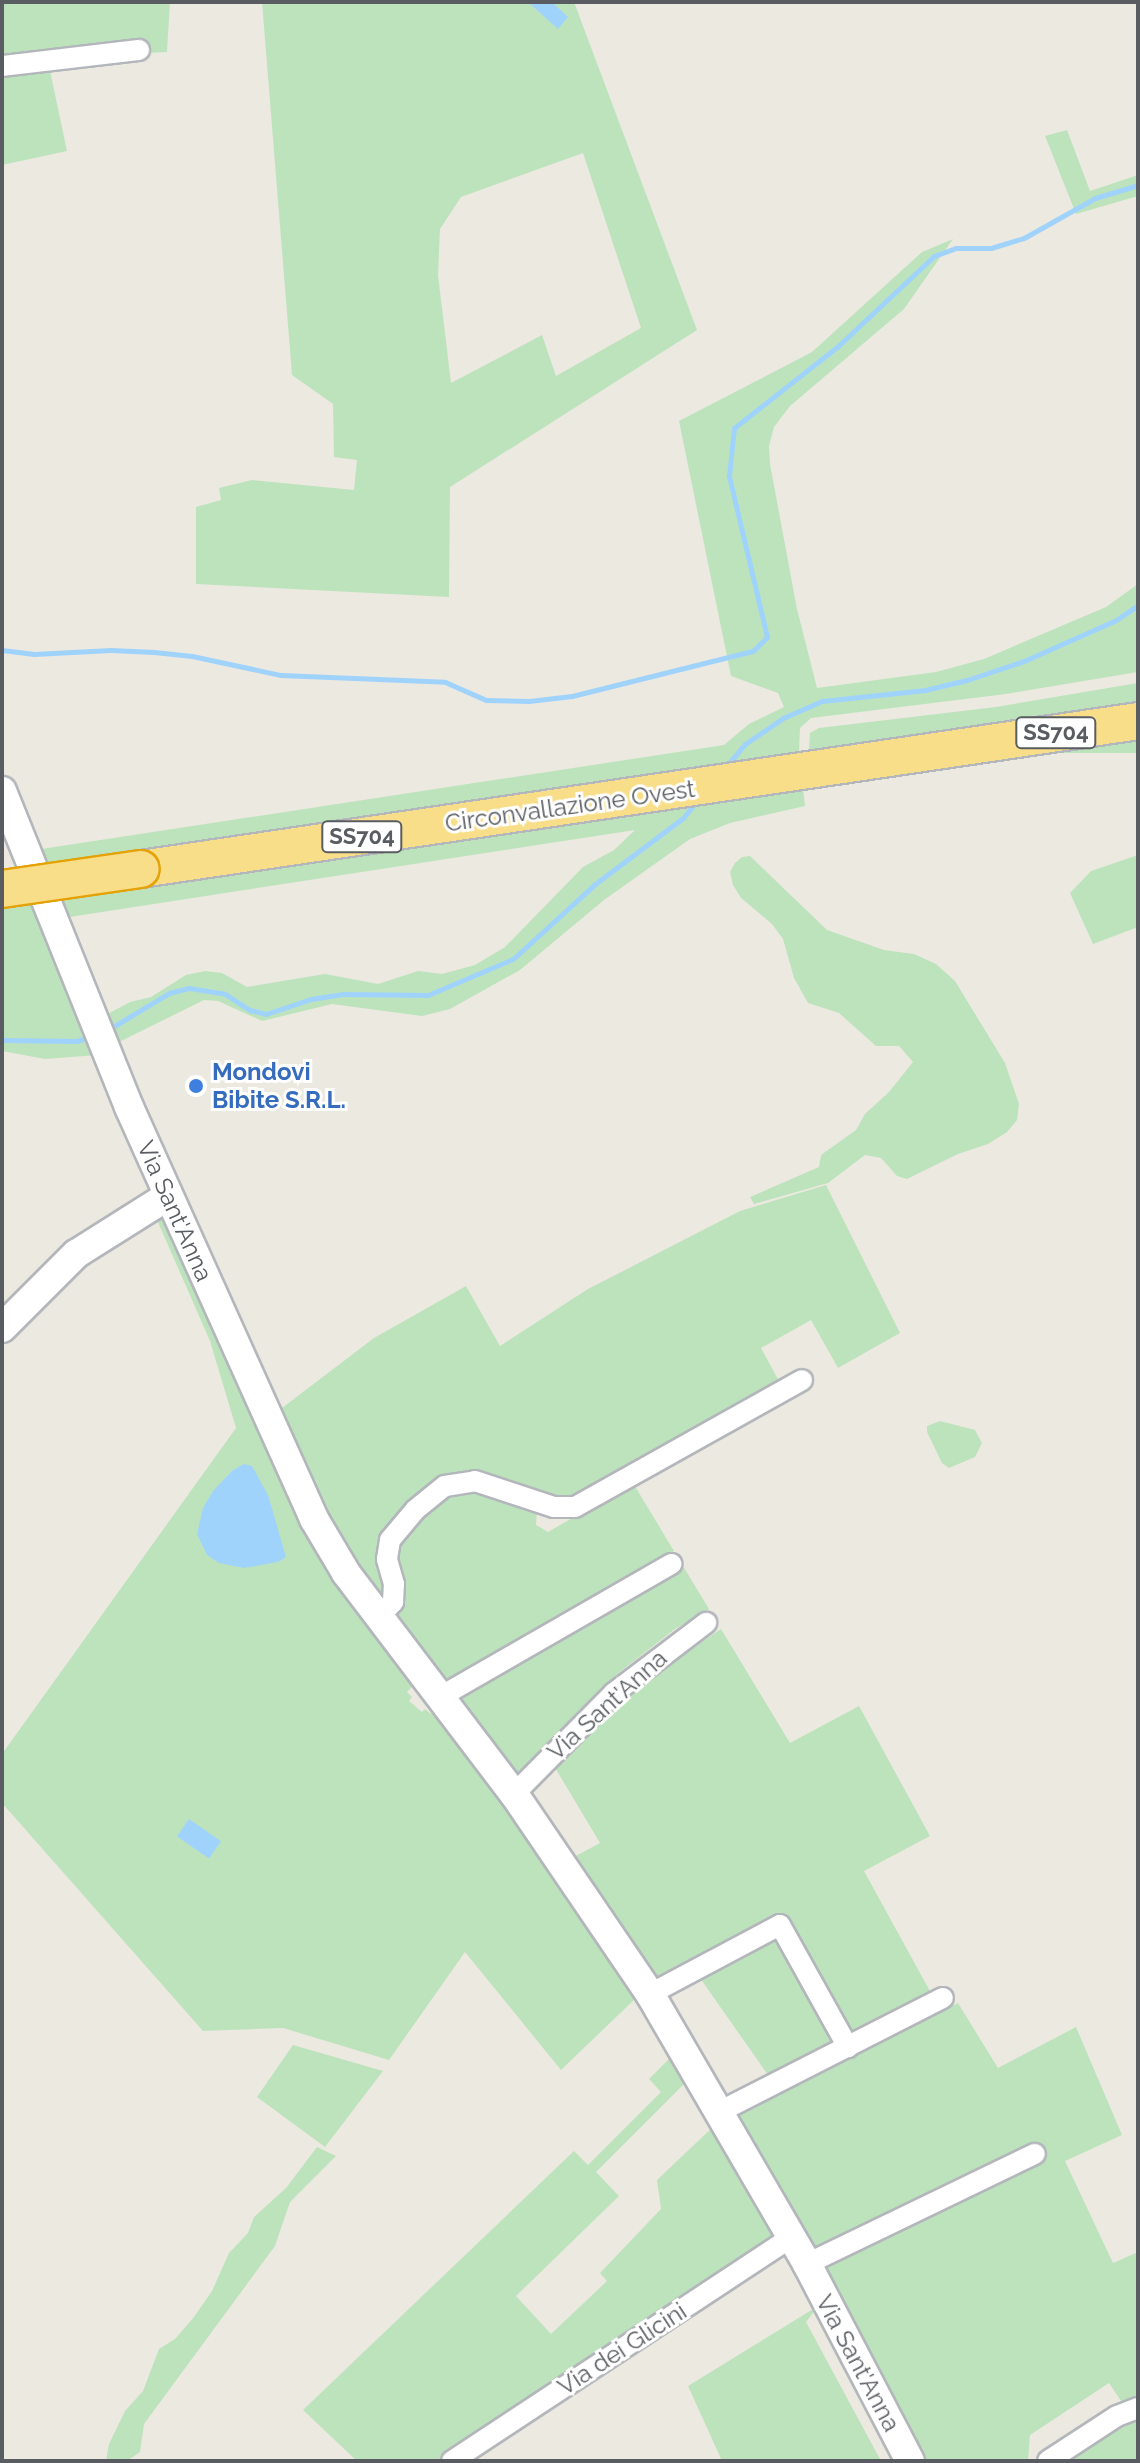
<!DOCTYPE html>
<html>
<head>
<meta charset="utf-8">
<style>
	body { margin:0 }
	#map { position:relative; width:1140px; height:2463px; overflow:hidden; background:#ece9e0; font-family:Raleway,sans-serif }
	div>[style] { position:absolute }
	.green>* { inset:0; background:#bde3bd; transform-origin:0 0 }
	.water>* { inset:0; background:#a0d3fc; transform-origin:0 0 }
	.stream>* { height:5px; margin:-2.5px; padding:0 2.5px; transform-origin:2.5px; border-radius:2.5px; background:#a0d3fc }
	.roads { filter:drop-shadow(2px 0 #b3b6bb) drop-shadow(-2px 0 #b3b6bb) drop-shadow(0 2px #b3b6bb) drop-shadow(0 -2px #b3b6bb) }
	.street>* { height:20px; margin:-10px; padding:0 10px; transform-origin:10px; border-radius:10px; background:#fff }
	.secondary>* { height:28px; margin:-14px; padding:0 14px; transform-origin:14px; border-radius:14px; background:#fff }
	.highway>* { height:36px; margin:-18px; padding:0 18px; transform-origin:18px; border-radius:18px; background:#f9de8a }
	.bridges { filter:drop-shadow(2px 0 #e5a207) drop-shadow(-2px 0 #e5a207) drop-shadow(0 2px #e5a207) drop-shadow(0 -2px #e5a207) }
	.highway-bridge>* { height:36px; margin:-18px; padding:0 18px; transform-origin:18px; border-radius:18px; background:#f9de8a }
	.dots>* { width:22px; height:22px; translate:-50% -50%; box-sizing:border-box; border:4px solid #fff; border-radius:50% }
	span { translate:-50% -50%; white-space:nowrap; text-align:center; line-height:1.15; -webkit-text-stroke:6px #fff; paint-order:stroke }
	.shield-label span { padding:2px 6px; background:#fff; border:2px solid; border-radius:6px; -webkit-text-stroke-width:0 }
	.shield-label { font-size:22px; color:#595c61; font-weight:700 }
	.street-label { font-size:24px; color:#595c61 }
	.shop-label { font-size:24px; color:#366cbe; font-weight:700 }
	.left { translate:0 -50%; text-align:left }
	.frame { position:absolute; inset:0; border:4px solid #595c61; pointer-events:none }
</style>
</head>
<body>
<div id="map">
	<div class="green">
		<i style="clip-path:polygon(2px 2px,170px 2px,167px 52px,2px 59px)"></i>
		<i style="clip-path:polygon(evenodd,262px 2px,574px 2px,697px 330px,450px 487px,449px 597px,196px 584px,196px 507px,221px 500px,219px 488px,252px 480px,354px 490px,357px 460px,334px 457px,333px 404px,292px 375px,262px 2px,583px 153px,641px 328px,556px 376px,542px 335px,451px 383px,438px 275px,440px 229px,461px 197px,583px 153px)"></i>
		<i style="clip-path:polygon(49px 66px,67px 151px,2px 165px,2px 72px)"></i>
		<i style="clip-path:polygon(1067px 130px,1090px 191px,1138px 175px,1138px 196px,1076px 214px,1045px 136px)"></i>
		<i style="clip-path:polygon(953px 239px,904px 309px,790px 406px,774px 427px,769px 446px,770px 464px,797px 609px,817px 688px,936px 672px,984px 659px,1106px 607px,1138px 584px,1138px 672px,1006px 694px,811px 718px,800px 728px,799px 752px,42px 866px,35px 850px,724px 745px,749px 724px,784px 707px,778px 693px,731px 676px,679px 421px,812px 352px,922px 252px)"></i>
		<i style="clip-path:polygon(1138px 683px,1138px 704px,809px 750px,810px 733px,819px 728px,996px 707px)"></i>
		<i style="left:1138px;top:736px;width:17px;height:328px;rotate:90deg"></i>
		<i style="clip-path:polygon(803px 789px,805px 806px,730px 823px,690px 839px,604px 900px,520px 970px,450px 1009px,422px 1016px,332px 1004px,262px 1021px,218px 1001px,204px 1000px,113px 1045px,102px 1017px,130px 1002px,151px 997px,186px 975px,205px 971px,222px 973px,247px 987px,325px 974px,378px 984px,418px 971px,442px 974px,475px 965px,505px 947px,583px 867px,614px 850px,635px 830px,63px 918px,56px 900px)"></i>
		<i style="clip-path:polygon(1138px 855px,1138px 927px,1093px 944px,1070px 893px,1091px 871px)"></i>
		<i style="clip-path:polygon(750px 856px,827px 930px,884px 950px,914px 954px,936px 964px,955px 981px,1005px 1063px,1019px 1104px,1017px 1120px,1007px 1132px,988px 1144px,958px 1154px,907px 1179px,897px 1176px,881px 1158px,865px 1155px,828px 1183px,754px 1204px,750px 1197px,819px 1167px,821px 1155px,856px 1130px,865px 1114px,889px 1092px,913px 1062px,899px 1046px,876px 1046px,839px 1013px,808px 1003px,794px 978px,783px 939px,772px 924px,741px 898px,733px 885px,730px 872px,735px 863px,742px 857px)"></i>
		<i style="clip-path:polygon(37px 903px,98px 1055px,45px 1059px,2px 1051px,2px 909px)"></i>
		<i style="clip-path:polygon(826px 1185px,900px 1333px,838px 1368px,811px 1320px,761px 1348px,780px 1383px,573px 1498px,550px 1496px,478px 1473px,406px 1508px,385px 1578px,385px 1597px,380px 1598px,336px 1535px,278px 1411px,374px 1338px,466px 1286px,500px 1346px,588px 1289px,740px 1211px)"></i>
		<i style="clip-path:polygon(154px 1213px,163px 1213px,417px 1682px,407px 1692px,412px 1697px,409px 1701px,422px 1712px,425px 1709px,431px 1714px,436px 1708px,538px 1847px,638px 1996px,561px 2070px,465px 1952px,389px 2060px,283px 2028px,203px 2031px,2px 1803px,2px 1754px,236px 1428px,210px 1341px)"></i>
		<i style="clip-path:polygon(940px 1421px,975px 1430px,982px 1443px,975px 1457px,949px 1468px,942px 1463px,927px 1432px,927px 1426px)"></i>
		<i style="clip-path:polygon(633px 1483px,674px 1551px,444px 1685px,393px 1618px,406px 1603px,396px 1562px,396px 1550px,406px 1530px,448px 1495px,470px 1488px,537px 1511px,536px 1525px,548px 1532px)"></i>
		<i style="clip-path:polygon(683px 1566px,709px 1609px,675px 1629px,617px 1674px,515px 1777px,455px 1699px)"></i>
		<i style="clip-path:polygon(721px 1629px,790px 1743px,859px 1706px,930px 1836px,864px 1871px,931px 1993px,852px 2033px,785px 1913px,655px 1982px,572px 1858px,600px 1843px,554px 1766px,638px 1685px)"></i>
		<i style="clip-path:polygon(776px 1938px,834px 2042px,768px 2075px,700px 1978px)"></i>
		<i style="clip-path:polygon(958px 2003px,998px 2068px,1076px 2027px,1122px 2135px,1065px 2161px,1113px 2263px,1138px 2252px,1138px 2398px,1121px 2401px,1109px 2383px,1030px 2435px,1028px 2461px,925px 2461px,822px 2268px,1044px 2161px,1035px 2143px,812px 2251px,735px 2115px)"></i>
		<i style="clip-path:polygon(293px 2045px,383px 2071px,325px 2147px,257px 2097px)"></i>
		<i style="clip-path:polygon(669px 2059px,685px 2083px,596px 2172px,619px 2196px,516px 2296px,551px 2334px,607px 2281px,600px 2273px,661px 2209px,657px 2180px,716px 2124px,780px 2235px,442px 2461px,357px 2461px,303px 2410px,574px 2151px,588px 2165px,661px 2092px,649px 2079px)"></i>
		<i style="clip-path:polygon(317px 2147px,336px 2156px,290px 2202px,275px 2246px,144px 2424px,140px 2452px,127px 2461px,106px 2461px,109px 2444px,125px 2411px,143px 2391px,159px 2349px,175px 2339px,194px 2317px,212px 2291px,229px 2253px,248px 2233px,254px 2217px,286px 2188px)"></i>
		<i style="clip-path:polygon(818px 2306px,806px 2322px,881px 2461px,722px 2461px,688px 2386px)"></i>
		<i style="clip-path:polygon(1138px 2418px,1138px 2461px,1066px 2461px,1124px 2423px)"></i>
	</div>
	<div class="water">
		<i style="clip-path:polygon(528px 2px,552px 2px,568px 17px,558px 29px)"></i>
		<i style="clip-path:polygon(244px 1464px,252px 1466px,268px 1495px,286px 1557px,278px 1562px,244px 1568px,219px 1563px,207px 1555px,197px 1534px,203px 1508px,213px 1491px,233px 1470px)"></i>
		<i style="left:189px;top:1819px;width:39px;height:21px;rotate:35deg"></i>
	</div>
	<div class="stream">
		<i style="left:2px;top:650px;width:32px;rotate:7deg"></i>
		<i style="left:34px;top:654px;width:77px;rotate:-3deg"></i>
		<i style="left:111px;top:650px;width:43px;rotate:2.7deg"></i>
		<i style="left:154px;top:652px;width:38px;rotate:6deg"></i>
		<i style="left:192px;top:656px;width:91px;rotate:12.1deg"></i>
		<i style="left:281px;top:675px;width:164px;rotate:2.4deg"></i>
		<i style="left:445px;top:682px;width:45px;rotate:23.7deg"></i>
		<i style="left:486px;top:700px;width:43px;rotate:1.3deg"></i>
		<i style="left:529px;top:701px;width:43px;rotate:-6.6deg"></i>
		<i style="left:572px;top:696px;width:187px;rotate:-14deg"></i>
		<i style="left:753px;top:651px;width:20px;rotate:-45deg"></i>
		<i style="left:767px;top:637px;width:165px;rotate:-103.3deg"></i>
		<i style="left:729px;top:476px;width:48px;rotate:-84.1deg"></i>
		<i style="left:734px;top:428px;width:131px;rotate:-38.2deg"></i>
		<i style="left:837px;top:347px;width:133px;rotate:-43.2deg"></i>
		<i style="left:934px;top:256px;width:23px;rotate:-20deg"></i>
		<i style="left:956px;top:248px;width:35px"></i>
		<i style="left:991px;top:248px;width:34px;rotate:-17deg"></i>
		<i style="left:1024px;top:238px;width:81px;rotate:-29.4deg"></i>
		<i style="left:1095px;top:198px;width:45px;rotate:-16.8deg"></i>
		<i style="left:724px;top:769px;width:33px;rotate:-50deg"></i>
		<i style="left:745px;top:744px;width:46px;rotate:-34.4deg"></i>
		<i style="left:783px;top:718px;width:43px;rotate:-23.6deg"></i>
		<i style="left:822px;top:701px;width:104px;rotate:-6.1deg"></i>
		<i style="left:925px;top:690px;width:43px;rotate:-13.4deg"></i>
		<i style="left:967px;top:680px;width:60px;rotate:-18.4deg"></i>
		<i style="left:1024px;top:661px;width:101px;rotate:-24deg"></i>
		<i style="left:1116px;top:620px;width:27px;rotate:-34deg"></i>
		<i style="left:106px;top:1031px;width:74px;rotate:-31.1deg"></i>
		<i style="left:169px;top:993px;width:21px;rotate:-14deg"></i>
		<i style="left:189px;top:988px;width:36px;rotate:9deg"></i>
		<i style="left:225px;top:994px;width:30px;rotate:33deg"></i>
		<i style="left:250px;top:1010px;width:16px;rotate:14deg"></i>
		<i style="left:266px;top:1014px;width:47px;rotate:-18.4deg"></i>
		<i style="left:311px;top:999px;width:32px;rotate:-9deg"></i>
		<i style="left:343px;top:994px;width:85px;rotate:0.7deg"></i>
		<i style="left:428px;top:995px;width:92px;rotate:-23deg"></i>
		<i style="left:513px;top:959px;width:111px;rotate:-42.4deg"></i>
		<i style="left:595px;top:884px;width:110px;rotate:-36.9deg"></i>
		<i style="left:683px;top:818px;width:22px;rotate:-51deg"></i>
		<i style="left:2px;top:1040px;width:75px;rotate:0.8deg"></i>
		<i style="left:77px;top:1041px;width:13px;rotate:-18deg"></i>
	</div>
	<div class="roads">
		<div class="street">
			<i style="left:2px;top:66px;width:138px;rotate:-6.7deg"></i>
			<i style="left:379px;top:1617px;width:21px;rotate:-47deg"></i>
			<i style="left:393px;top:1602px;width:18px;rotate:-87deg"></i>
			<i style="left:394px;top:1584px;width:26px;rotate:-106deg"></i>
			<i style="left:387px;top:1559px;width:19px;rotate:-81deg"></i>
			<i style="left:390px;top:1540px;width:39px;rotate:-50deg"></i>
			<i style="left:415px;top:1510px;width:38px;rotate:-39deg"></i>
			<i style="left:445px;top:1486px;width:30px;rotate:-9deg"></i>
			<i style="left:475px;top:1481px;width:83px;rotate:18.2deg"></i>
			<i style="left:554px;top:1507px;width:21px"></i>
			<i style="left:575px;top:1507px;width:260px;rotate:-29.2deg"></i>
			<i style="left:440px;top:1697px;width:267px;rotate:-29.9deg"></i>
			<i style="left:514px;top:1794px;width:142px;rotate:-45.3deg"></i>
			<i style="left:614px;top:1693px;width:116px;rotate:-37.3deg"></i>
			<i style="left:650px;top:1994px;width:147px;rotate:-28deg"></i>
			<i style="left:780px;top:1925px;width:140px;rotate:60.9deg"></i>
			<i style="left:721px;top:2111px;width:249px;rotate:-27deg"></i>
			<i style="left:807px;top:2264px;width:253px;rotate:-25.8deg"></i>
			<i style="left:452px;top:2461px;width:407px;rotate:-33.4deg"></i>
			<i style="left:1048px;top:2461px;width:82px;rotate:-33.1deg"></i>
			<i style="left:1117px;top:2416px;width:22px;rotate:-21deg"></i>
		</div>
		<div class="secondary">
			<i style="left:2px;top:791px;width:341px;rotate:68.1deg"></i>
			<i style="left:129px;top:1107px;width:452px;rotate:65.8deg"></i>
			<i style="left:314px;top:1519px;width:63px;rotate:59.3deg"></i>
			<i style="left:346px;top:1573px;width:278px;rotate:52.8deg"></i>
			<i style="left:514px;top:1794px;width:242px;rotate:55.8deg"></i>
			<i style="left:650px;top:1994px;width:312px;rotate:59.8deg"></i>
			<i style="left:807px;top:2264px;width:222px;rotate:62.4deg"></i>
			<i style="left:2px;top:1328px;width:105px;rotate:-45deg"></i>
			<i style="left:76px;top:1254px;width:109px;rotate:-32.2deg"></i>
		</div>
		<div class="highway">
			<i style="left:141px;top:869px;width:1008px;rotate:-8.44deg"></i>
		</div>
	</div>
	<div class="bridges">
		<div class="highway-bridge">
			<i style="left:2px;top:889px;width:140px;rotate:-8.2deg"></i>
		</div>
	</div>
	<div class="dots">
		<i style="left:196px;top:1086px;background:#3f7fe0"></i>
	</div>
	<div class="shield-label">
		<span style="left:1056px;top:733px">SS704</span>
		<span style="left:362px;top:837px">SS704</span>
	</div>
	<div class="street-label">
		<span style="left:570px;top:806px;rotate:-8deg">Circonvallazione Ovest</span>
		<span style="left:175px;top:1211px;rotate:66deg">Via Sant'Anna</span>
		<span style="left:607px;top:1705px;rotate:-42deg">Via Sant'Anna</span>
		<span style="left:622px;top:2349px;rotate:-33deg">Via dei Glicini</span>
		<span style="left:858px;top:2363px;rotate:62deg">Via Sant'Anna</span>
	</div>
	<div class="shop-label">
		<span class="left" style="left:212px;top:1086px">Mondovi<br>Bibite S.R.L.</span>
	</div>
	<div class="frame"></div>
</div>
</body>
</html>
